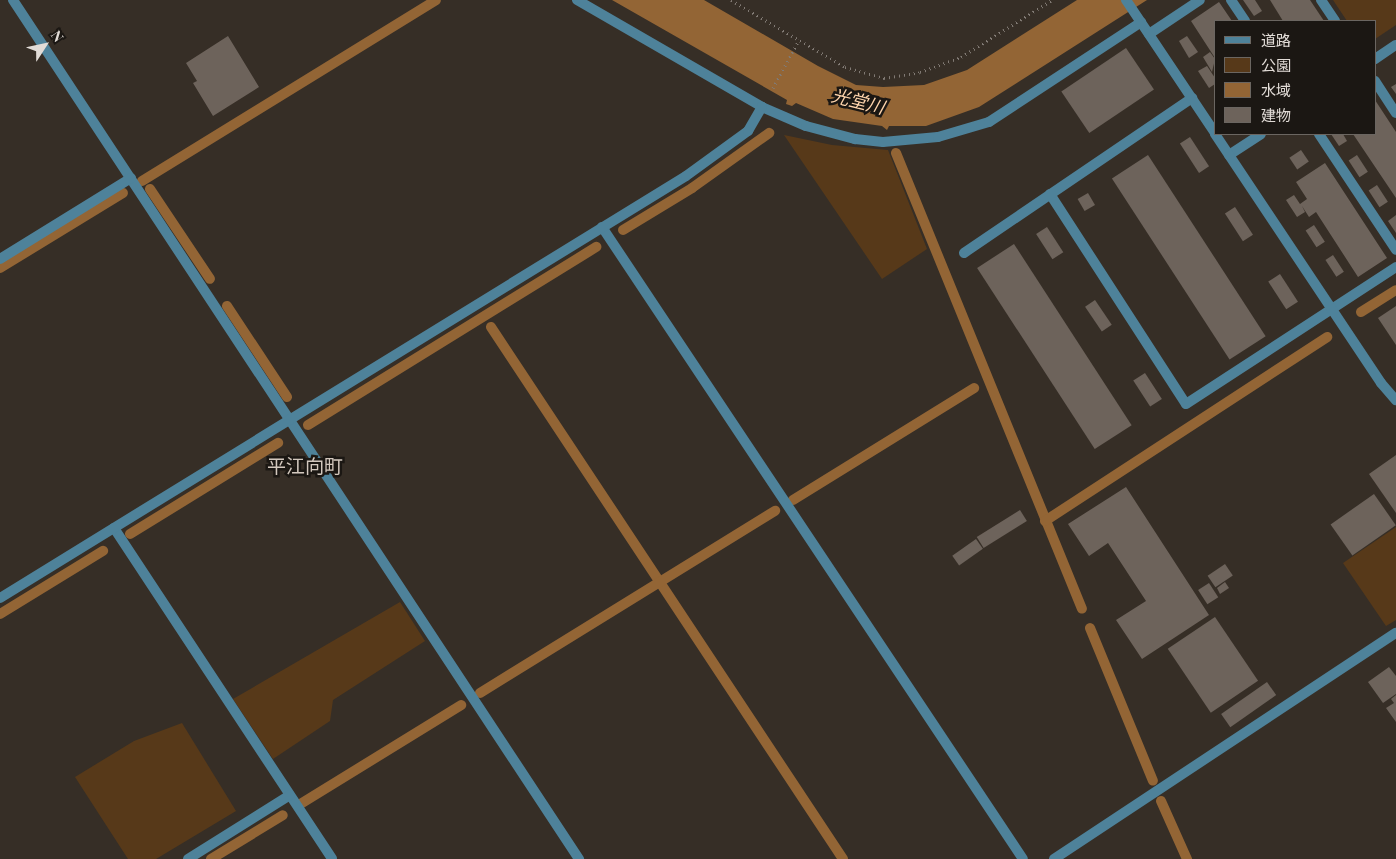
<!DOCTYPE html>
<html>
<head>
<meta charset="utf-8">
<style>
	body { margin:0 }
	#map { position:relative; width:1396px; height:859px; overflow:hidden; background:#362e26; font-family:"Playfair Display","Noto Sans JP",serif }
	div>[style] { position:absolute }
	.green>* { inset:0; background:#573919 }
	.water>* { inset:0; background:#936535 }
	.stream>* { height:10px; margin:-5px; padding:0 5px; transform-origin:5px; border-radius:5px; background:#936535 }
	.building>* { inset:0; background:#6d635b; transform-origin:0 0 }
	.path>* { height:3px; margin-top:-1.5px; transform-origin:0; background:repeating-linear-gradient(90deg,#817a74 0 1px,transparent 0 5px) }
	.service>* { height:10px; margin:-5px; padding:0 5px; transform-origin:5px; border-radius:5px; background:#4e829a }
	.minor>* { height:10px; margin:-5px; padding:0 5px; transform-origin:5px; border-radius:5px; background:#4e829a }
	span { translate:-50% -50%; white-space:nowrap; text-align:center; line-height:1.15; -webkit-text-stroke:5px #1b1713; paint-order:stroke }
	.water-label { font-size:18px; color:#fed4ac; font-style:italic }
	.quarter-label { font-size:19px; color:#d3c8be }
	.legend { position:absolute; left:1214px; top:20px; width:162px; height:115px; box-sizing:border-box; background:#1b1713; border:1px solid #6b6661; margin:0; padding:6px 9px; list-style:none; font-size:15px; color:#e2dcd7 }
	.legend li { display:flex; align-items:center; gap:10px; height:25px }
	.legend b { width:25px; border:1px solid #6b6661 }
	.north { position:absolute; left:20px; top:20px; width:50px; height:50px; -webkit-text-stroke:4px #1b1713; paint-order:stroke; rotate:55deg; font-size:14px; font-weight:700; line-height:20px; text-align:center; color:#e2dcd7 }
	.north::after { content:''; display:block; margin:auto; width:18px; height:22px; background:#e2dcd7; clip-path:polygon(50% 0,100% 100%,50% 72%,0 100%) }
</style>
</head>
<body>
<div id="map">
	<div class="green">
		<i style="clip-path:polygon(1333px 0,1396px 0,1396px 25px,1375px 39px,1375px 21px,1347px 21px)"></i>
		<i style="clip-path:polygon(784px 135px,832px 145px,888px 150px,927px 249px,882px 279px)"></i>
		<i style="clip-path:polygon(1396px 527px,1396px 620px,1386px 626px,1343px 563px)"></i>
		<i style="clip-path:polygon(400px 602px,425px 641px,333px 700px,330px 721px,273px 759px,233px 699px)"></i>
		<i style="clip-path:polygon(182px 723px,236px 811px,156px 859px,128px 859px,75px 777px,134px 741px)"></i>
	</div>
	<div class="water">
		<i style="clip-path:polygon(612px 0,704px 0,818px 66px,856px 85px,883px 87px,924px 85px,967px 70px,1077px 0,1147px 0,979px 107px,926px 126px,889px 126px,887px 130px,882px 126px,833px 119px,796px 103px,792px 106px,786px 104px,787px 100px)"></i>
	</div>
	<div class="stream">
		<i style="left:896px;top:153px;width:492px;rotate:67.8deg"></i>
		<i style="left:142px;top:181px;width:345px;rotate:-31.6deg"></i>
		<i style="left:150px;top:189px;width:108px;rotate:56.3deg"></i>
		<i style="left:623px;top:230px;width:81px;rotate:-31.3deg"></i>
		<i style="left:692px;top:188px;width:95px;rotate:-35.5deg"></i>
		<i style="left:0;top:268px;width:144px;rotate:-31.4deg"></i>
		<i style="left:227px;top:306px;width:109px;rotate:56.6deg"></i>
		<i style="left:1361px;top:312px;width:41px;rotate:-32.2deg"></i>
		<i style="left:491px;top:327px;width:638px;rotate:56.51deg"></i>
		<i style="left:308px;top:425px;width:339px;rotate:-31.7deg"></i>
		<i style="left:793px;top:500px;width:213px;rotate:-31.7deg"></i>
		<i style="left:1045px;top:521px;width:337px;rotate:-33.1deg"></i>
		<i style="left:130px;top:534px;width:174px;rotate:-31.6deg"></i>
		<i style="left:0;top:614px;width:121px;rotate:-31.5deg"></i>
		<i style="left:1090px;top:628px;width:165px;rotate:67.6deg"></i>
		<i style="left:480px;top:693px;width:347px;rotate:-31.7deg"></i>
		<i style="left:1161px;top:801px;width:64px;rotate:65.9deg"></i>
		<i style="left:302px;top:803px;width:187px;rotate:-31.6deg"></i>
		<i style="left:211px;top:859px;width:84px;rotate:-31.4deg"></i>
	</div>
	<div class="building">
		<i style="clip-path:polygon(1243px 0,1255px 0,1262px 11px,1254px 16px)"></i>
		<i style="clip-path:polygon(1270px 0,1310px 0,1324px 21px,1283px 21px)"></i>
		<i style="clip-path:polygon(1219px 2px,1232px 21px,1215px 21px,1215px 58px,1191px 21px)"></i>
		<i style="clip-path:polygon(228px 36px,259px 87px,213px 116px,193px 83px,197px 81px,186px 63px)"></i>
		<i style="clip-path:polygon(1187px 36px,1198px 52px,1189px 58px,1179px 41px)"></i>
		<i style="left:1126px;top:48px;width:50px;height:78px;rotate:56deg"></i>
		<i style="clip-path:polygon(1210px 52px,1215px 59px,1212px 72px,1203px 57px)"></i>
		<i style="clip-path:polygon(1207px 66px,1215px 78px,1215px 84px,1209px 88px,1198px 71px)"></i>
		<i style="clip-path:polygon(1396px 84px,1396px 94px,1391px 87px)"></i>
		<i style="clip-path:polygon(1375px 100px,1396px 132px,1396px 198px,1353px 134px,1375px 134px)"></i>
		<i style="clip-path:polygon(1331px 134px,1343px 134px,1347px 141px,1339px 146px)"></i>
		<i style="left:1190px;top:137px;width:35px;height:12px;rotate:57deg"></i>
		<i style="left:1301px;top:150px;width:14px;height:14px;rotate:56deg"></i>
		<i style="left:1148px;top:155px;width:216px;height:43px;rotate:57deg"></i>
		<i style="left:1357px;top:155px;width:20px;height:10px;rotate:57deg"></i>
		<i style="clip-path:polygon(1325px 163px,1387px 258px,1358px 277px,1316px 212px,1309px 217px,1302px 206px,1305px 212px,1297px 217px,1286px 200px,1294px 195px,1300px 204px,1307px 199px,1296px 182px)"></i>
		<i style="left:1377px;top:185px;width:20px;height:10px;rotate:57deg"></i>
		<i style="left:1088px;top:193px;width:14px;height:12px;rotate:60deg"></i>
		<i style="left:1235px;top:207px;width:33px;height:12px;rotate:57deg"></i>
		<i style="clip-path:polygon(1396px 215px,1396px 233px,1388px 221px)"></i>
		<i style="left:1314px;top:225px;width:20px;height:10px;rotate:57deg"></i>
		<i style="left:1047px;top:227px;width:30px;height:13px;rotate:57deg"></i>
		<i style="left:1014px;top:244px;width:216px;height:44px;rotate:57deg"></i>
		<i style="left:1333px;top:255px;width:20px;height:9px;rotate:57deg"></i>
		<i style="left:1280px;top:274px;width:33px;height:14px;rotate:57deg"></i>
		<i style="left:1095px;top:300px;width:30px;height:12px;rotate:56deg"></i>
		<i style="clip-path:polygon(1396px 306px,1396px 345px,1378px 318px)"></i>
		<i style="left:1145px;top:373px;width:31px;height:14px;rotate:57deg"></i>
		<i style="clip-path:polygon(1396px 455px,1396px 513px,1369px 474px)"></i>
		<i style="clip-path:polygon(1126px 487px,1209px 615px,1142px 659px,1116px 620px,1146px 601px,1108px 543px,1089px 556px,1068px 524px)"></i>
		<i style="left:1374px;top:494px;width:38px;height:53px;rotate:55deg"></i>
		<i style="left:1020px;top:510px;width:13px;height:51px;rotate:58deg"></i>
		<i style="left:976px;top:539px;width:12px;height:29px;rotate:55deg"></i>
		<i style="left:1225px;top:564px;width:14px;height:21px;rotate:56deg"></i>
		<i style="clip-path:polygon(1225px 582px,1229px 588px,1220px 594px,1217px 588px)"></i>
		<i style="left:1209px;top:583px;width:17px;height:13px;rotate:57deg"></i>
		<i style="left:1215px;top:617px;width:77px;height:57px;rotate:56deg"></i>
		<i style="clip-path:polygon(1389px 667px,1396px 676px,1396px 694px,1383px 703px,1368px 682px)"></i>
		<i style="left:1267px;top:682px;width:16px;height:56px;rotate:55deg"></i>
		<i style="clip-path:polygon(1396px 695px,1396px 722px,1386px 708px,1394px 703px,1391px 699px)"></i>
	</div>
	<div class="path">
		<i style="left:731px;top:0;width:132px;rotate:30.4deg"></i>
		<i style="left:845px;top:67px;width:41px;rotate:15.8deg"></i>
		<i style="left:884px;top:78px;width:36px;rotate:-9deg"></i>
		<i style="left:920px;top:72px;width:44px;rotate:-20.1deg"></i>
		<i style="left:961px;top:57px;width:107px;rotate:-32.1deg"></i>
		<i style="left:773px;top:88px;width:55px;rotate:-61.6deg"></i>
	</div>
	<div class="service">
		<i style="left:1231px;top:0;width:25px;rotate:56deg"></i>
		<i style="left:1321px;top:0;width:25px;rotate:56deg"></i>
		<i style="left:1375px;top:59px;width:25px;rotate:-34deg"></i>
		<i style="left:1375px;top:81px;width:38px;rotate:57deg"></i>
		<i style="left:1319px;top:134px;width:139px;rotate:56.4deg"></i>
		<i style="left:1229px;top:155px;width:38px;rotate:-33deg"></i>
		<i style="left:1050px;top:194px;width:250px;rotate:57.1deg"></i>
		<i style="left:1186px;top:404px;width:251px;rotate:-33.1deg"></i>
		<i style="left:964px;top:253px;width:276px;rotate:-34.2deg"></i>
	</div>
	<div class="minor">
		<i style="left:13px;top:0;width:1029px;rotate:56.62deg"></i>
		<i style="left:577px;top:0;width:214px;rotate:30deg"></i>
		<i style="left:762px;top:107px;width:48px;rotate:23.4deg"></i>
		<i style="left:806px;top:126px;width:51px;rotate:14.9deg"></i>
		<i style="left:855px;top:139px;width:28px;rotate:6deg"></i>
		<i style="left:883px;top:142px;width:55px;rotate:-5.2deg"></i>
		<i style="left:938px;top:137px;width:53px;rotate:-16.4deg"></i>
		<i style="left:989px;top:122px;width:182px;rotate:-33.3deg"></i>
		<i style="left:1126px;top:0;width:160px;rotate:56.2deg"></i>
		<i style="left:1149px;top:34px;width:61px;rotate:-33.7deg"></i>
		<i style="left:1215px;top:134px;width:299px;rotate:56.3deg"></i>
		<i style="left:1381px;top:383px;width:23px;rotate:49deg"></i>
		<i style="left:602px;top:227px;width:759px;rotate:56.33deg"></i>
		<i style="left:0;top:259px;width:154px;rotate:-31.7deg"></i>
		<i style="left:114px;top:528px;width:396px;rotate:56.6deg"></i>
		<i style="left:0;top:598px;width:805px;rotate:-31.6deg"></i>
		<i style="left:686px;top:176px;width:77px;rotate:-36deg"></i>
		<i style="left:748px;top:131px;width:28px;rotate:-60deg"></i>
		<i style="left:188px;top:859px;width:120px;rotate:-32.1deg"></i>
		<i style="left:1054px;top:859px;width:410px;rotate:-33.5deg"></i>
	</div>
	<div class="water-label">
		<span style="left:858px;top:101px;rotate:14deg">光堂川</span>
	</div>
	<div class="quarter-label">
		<span style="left:305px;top:466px">平江向町</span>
	</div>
	<ul class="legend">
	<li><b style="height:6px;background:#4e829a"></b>道路</li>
	<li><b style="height:14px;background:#573919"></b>公園</li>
	<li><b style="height:14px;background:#936535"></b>水域</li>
	<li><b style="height:14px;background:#6d635b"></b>建物</li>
	</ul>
	<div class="north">N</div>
</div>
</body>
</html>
